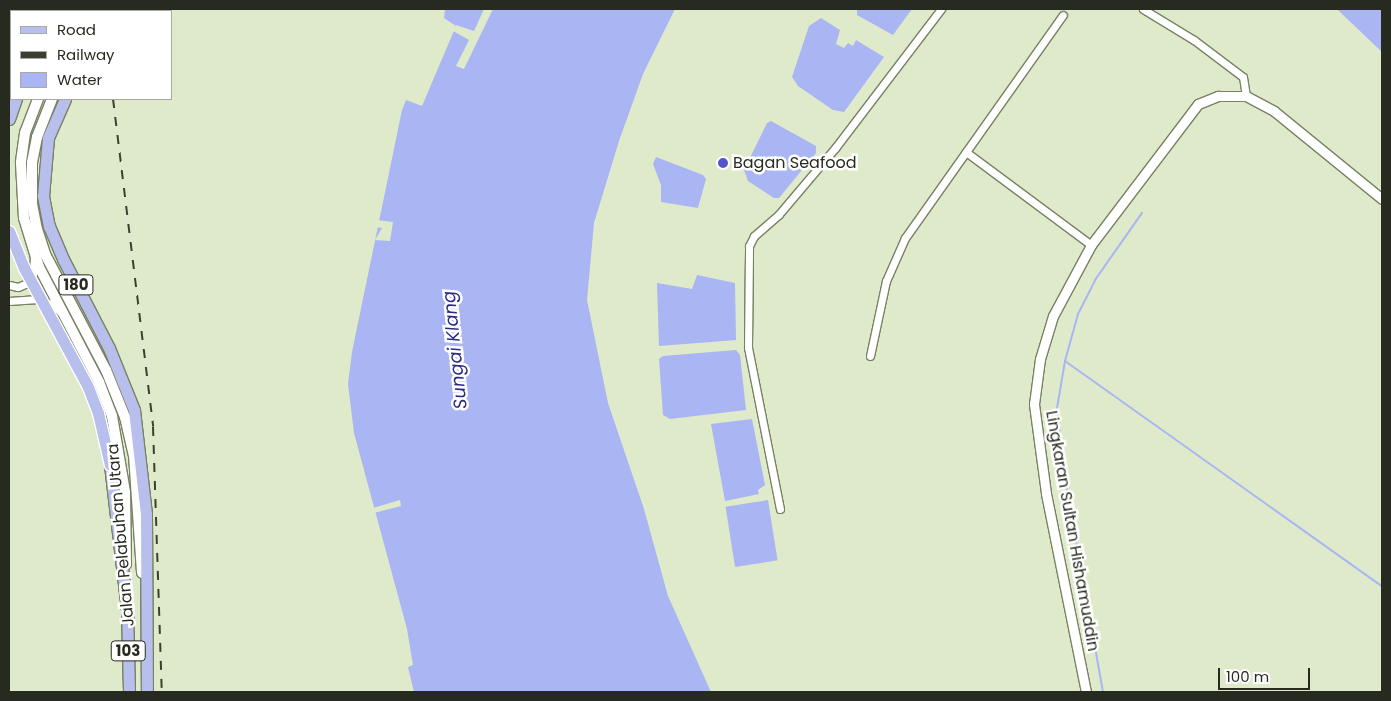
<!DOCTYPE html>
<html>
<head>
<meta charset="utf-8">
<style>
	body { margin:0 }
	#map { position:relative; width:1391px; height:701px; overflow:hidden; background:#deeaca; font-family:Poppins,sans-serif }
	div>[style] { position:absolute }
	.water>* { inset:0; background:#aab5f3; transform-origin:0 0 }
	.pier>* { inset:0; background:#deeaca }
	.stream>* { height:2px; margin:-1px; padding:0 1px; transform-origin:1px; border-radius:1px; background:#aab5f3 }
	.roads { filter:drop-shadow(1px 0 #778164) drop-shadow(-1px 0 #778164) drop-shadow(0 1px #778164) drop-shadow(0 -1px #778164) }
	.minor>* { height:7px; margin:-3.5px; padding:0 3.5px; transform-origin:3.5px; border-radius:3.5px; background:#fff }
	.tertiary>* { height:9px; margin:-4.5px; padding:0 4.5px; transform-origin:4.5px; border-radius:4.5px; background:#fff }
	.secondary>* { height:10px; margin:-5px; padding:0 5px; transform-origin:5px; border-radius:5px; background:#fff }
	.primary>* { height:11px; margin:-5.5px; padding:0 5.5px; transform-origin:5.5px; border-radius:5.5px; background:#b8bfec }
	.rail>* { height:2px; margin-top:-1px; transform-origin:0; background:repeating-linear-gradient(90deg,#3a3f31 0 9px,transparent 0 18px) }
	.bridges { filter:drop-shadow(1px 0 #fff) drop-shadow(-1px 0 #fff) drop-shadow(0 1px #fff) drop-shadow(0 -1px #fff) }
	.primary-bridge>* { height:11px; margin:-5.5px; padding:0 5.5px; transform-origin:5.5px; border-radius:5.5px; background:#b8bfec }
	.dots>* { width:14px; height:14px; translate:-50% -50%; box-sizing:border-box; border:2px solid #fff; border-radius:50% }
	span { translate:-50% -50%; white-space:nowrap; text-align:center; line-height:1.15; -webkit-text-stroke:5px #fff; paint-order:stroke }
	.shield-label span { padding:1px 4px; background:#fff; border:1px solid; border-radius:4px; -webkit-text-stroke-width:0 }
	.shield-label { font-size:15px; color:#272b1f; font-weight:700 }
	.poi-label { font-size:16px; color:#272b1f }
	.left { translate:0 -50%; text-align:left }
	.street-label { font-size:16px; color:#272b1f }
	.water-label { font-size:18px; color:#2b2a81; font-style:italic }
	.frame { position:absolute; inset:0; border:10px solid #272b1f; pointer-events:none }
	.legend { position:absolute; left:10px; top:10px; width:162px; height:90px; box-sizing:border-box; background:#fff; border:1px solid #a9aaa5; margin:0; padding:6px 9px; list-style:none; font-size:15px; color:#272b1f }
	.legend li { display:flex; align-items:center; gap:10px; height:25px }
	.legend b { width:25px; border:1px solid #a9aaa5 }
	.scale { position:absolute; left:1218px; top:668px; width:92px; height:22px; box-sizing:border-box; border:2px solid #272b1f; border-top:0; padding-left:6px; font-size:15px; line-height:18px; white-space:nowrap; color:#272b1f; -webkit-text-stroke:4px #fff; paint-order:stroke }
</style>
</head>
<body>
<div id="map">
	<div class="water">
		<i style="clip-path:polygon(445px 9px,675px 9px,643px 74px,619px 141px,594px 223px,587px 300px,608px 403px,644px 509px,668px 596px,711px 692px,414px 692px,408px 667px,413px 665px,407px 629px,354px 433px,348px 384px,352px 352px,402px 110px,406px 100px,422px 106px,456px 26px,444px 18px)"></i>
		<i style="clip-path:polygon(857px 9px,912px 9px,893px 35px,857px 15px)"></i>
		<i style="clip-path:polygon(1337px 9px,1382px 9px,1382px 52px,1341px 13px)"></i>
		<i style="clip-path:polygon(821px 18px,840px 30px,836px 44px,844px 48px,848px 43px,853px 46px,856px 40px,884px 57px,844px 112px,833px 110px,798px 86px,792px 77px,809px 26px)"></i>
		<i style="clip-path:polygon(771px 121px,816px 146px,816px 153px,779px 198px,774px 198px,748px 181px,744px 170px,767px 123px)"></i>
		<i style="clip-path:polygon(656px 157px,703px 175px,706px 179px,698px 208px,661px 202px,661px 185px,653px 164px)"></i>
		<i style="clip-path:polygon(697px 275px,735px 283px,736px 340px,659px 346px,657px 283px,692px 289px)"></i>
		<i style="clip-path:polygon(736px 350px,740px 355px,746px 410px,670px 419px,663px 415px,659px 359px,663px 356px)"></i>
		<i style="clip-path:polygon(752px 419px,765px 485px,758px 490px,759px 494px,725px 501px,711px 424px)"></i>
		<i style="left:768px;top:500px;width:61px;height:43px;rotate:81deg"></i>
	</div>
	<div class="pier">
		<i style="clip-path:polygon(484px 9px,493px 9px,464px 69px,456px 66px,469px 40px,453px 31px,456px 25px,474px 31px)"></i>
		<i style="clip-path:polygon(377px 220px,393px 222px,390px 241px,375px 240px,382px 228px,375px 227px)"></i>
		<i style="clip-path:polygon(400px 500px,401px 506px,374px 513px,373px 508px)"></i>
	</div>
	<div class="stream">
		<i style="left:1065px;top:361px;width:389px;rotate:35.4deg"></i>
		<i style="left:1103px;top:692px;width:223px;rotate:-100.1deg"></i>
		<i style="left:1064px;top:472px;width:64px;rotate:-96.2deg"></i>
		<i style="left:1057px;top:408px;width:48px;rotate:-80.3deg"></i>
		<i style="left:1065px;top:361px;width:49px;rotate:-74.5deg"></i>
		<i style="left:1078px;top:314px;width:38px;rotate:-63deg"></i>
		<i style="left:1095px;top:280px;width:82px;rotate:-55deg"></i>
	</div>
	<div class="roads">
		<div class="minor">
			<i style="left:1143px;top:9px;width:60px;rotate:31.3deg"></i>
			<i style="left:1194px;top:40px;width:61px;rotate:37.1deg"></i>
			<i style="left:1243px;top:77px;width:19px;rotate:81deg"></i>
			<i style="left:966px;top:152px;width:156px;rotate:36.6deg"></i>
			<i style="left:9px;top:285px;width:9px;rotate:13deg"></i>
			<i style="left:18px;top:287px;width:10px;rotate:-24deg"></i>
			<i style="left:27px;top:283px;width:11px;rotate:-56deg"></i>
			<i style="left:33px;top:274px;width:17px;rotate:-87deg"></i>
			<i style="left:9px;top:301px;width:29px;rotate:-4deg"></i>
			<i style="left:38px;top:299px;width:17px;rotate:21deg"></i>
			<i style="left:54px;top:305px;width:9px;rotate:49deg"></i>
			<i style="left:870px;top:356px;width:77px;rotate:-78deg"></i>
			<i style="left:886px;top:281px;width:47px;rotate:-66.2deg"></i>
			<i style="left:905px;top:238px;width:273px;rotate:-54.7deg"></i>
			<i style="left:780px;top:509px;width:165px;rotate:-101.2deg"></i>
			<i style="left:748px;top:347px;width:101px;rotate:-89.4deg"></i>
			<i style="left:749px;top:246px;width:11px;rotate:-63deg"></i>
			<i style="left:754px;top:236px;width:33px;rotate:-41deg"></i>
			<i style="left:779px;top:214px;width:87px;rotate:-49.7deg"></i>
			<i style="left:835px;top:148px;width:175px;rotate:-52.7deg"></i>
		</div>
		<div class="tertiary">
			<i style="left:1086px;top:692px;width:203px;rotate:-101.4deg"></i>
			<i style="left:1046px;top:493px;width:90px;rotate:-97.7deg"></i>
			<i style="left:1034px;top:404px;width:45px;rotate:-82.4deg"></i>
			<i style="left:1040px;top:359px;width:45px;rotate:-73.2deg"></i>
			<i style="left:1053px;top:316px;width:81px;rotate:-61.8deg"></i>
			<i style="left:1091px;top:245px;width:177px;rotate:-52.8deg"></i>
			<i style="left:1198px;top:104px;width:22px;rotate:-22deg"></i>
			<i style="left:1218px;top:96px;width:28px"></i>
			<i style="left:1246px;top:96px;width:32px;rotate:28deg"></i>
			<i style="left:1274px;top:111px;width:139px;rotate:39.2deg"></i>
		</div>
		<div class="secondary">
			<i style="left:105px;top:11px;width:3px;rotate:-45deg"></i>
			<i style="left:120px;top:11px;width:3px;rotate:-45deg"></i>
			<i style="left:38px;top:99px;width:36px;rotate:111deg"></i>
			<i style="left:25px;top:133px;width:30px;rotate:98deg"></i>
			<i style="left:21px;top:163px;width:55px;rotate:86.9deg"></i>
			<i style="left:24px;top:218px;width:51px;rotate:73deg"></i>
			<i style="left:39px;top:267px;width:130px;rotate:62.4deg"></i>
			<i style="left:99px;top:382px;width:36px;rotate:69deg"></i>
			<i style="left:112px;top:416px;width:77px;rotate:80.3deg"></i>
			<i style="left:125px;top:492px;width:72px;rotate:89.2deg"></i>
			<i style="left:52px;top:99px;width:41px;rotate:111.5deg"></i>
			<i style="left:37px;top:137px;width:25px;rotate:101deg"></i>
			<i style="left:32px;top:162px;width:42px;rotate:90deg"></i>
			<i style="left:32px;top:204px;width:25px;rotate:79deg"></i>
			<i style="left:37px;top:229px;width:26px;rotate:72deg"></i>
			<i style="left:45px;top:254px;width:131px;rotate:62.3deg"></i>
			<i style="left:106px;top:370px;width:51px;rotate:68deg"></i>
			<i style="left:125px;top:417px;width:39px;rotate:77deg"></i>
			<i style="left:134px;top:455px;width:118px;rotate:86.1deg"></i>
		</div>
		<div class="primary">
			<i style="left:79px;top:11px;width:3px;rotate:-45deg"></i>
			<i style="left:136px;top:11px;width:3px;rotate:-45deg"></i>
			<i style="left:65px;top:99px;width:43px;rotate:113.6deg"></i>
			<i style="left:48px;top:138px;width:58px;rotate:94.9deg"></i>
			<i style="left:43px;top:196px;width:31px;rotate:79deg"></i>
			<i style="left:49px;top:226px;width:36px;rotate:67deg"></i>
			<i style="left:63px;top:259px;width:100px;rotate:62.7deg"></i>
			<i style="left:109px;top:348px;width:67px;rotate:68deg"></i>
			<i style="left:134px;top:410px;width:105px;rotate:83.4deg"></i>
			<i style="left:146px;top:514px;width:178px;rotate:89.7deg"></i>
			<i style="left:9px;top:119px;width:21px;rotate:-71deg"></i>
			<i style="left:110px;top:465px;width:145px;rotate:83.3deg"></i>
			<i style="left:127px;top:609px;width:83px;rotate:88.6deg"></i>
		</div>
	</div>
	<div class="rail">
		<i style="left:98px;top:9px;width:2px;rotate:90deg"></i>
		<i style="left:113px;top:99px;width:330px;rotate:83deg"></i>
		<i style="left:153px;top:427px;width:265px;rotate:88.1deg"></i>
	</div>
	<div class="bridges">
		<div class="primary-bridge">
			<i style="left:9px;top:231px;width:40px;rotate:68deg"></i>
			<i style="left:24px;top:268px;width:135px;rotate:61.7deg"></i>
			<i style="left:88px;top:387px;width:28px;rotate:69deg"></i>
			<i style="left:98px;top:413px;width:53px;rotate:77deg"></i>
		</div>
	</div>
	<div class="dots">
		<i style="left:723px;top:163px;background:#5154cb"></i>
	</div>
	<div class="shield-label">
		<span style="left:76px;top:285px">180</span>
		<span style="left:128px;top:651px">103</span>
	</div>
	<div class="poi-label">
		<span class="left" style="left:733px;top:163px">Bagan Seafood</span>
	</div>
	<div class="street-label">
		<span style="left:1072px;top:531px;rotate:80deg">Lingkaran Sultan Hishamuddin</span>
		<span style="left:121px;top:535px;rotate:-95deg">Jalan Pelabuhan Utara</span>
	</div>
	<div class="water-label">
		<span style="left:455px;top:350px;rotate:-96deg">Sungai Klang</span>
	</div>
	<div class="frame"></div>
	<ul class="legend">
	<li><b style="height:6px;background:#b8bfec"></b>Road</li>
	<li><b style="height:6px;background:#3a3f31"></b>Railway</li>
	<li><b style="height:14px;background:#aab5f3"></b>Water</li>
	</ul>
	<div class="scale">100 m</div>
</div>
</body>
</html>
